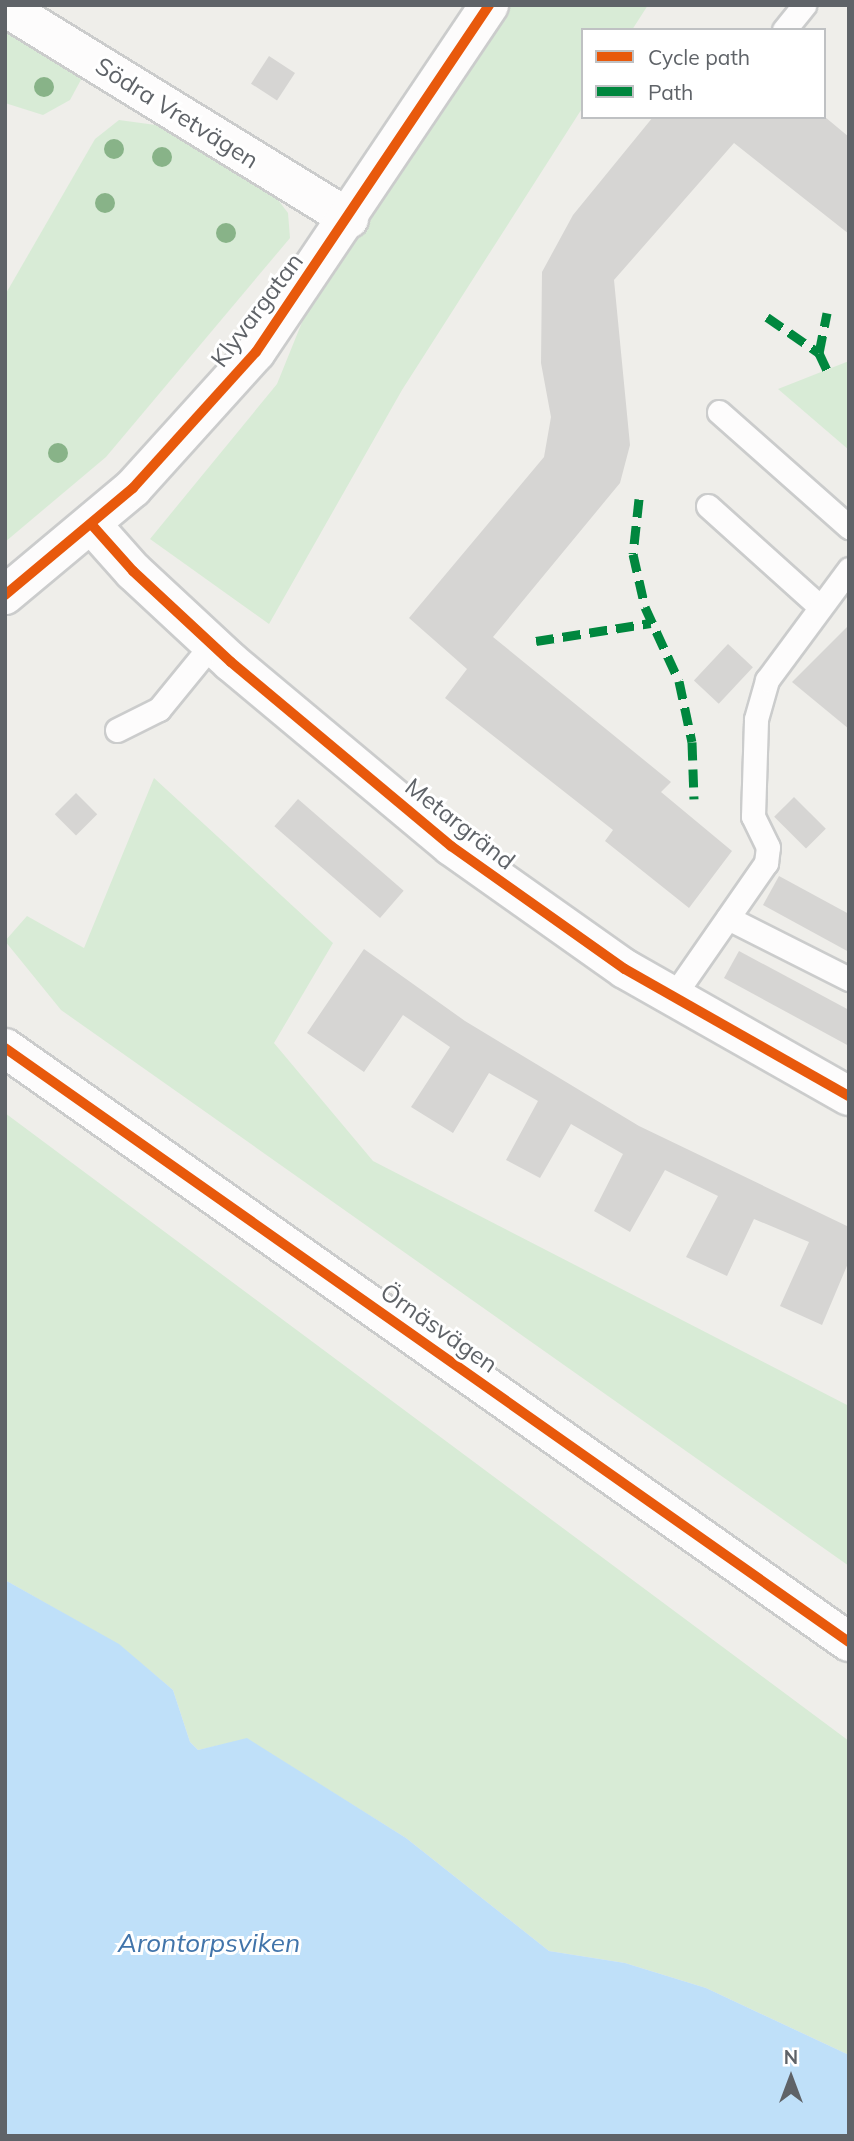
<!DOCTYPE html>
<html>
<head>
<meta charset="utf-8">
<style>
	body { margin:0 }
	#map { position:relative; width:854px; height:2141px; overflow:hidden; background:#efeeea; font-family:Mulish,sans-serif }
	div>[style] { position:absolute }
	.green>* { inset:0; background:#d8ebd6 }
	.water>* { inset:0; background:#bfe0f9 }
	.building>* { inset:0; background:#d6d5d3; transform-origin:0 0 }
	.roads { filter:drop-shadow(2px 0 #cbcccc) drop-shadow(-2px 0 #cbcccc) drop-shadow(0 2px #cbcccc) drop-shadow(0 -2px #cbcccc) }
	.service>* { height:23px; margin:-11.5px; padding:0 11.5px; transform-origin:11.5px; border-radius:11.5px; background:#fdfcfc }
	.minor>* { height:38px; margin:-19px; padding:0 19px; transform-origin:19px; border-radius:19px; background:#fdfcfc }
	.tertiary>* { height:38px; margin:-19px; padding:0 19px; transform-origin:19px; border-radius:19px; background:#fdfcfc }
	.quiet>* { height:9px; margin-top:-4.5px; transform-origin:0; background:repeating-linear-gradient(90deg,#00873e 0 18px,transparent 0 27px) }
	.cycleway>* { height:10px; margin:-5px; padding:0 5px; transform-origin:5px; border-radius:5px; background:#e8590c }
	.trees>* { width:20px; height:20px; margin:-10px; border-radius:50%; background:#88b388 }
	span { translate:-50% -50%; white-space:nowrap; text-align:center; line-height:1.15; -webkit-text-stroke:6px #fff; paint-order:stroke }
	.street-label { font-size:24px; color:#5f6368 }
	.water-label { font-size:26px; color:#4174aa; font-style:italic }
	.frame { position:absolute; inset:0; border:7px solid #5f6368; pointer-events:none }
	.legend { position:absolute; left:581px; top:28px; width:245px; height:91px; box-sizing:border-box; background:#fff; border:2px solid #bfc1c3; margin:0; padding:9px 12px; list-style:none; font-size:21px; color:#5f6368 }
	.legend li { display:flex; align-items:center; gap:14px; height:35px }
	.legend b { width:35px; border:2px solid #bfc1c3 }
	.north { position:absolute; left:756px; top:2043px; width:70px; height:70px; -webkit-text-stroke:5px #fff; paint-order:stroke; rotate:0deg; font-size:19px; font-weight:700; line-height:28px; text-align:center; color:#5f6368 }
	.north::after { content:''; display:block; margin:auto; width:24px; height:32px; background:#5f6368; clip-path:polygon(50% 0,100% 100%,50% 72%,0 100%) }
</style>
</head>
<body>
<div id="map">
	<div class="green">
		<i style="clip-path:polygon(494px 5px,648px 5px,632px 30px,583px 30px,583px 107px,402px 390px,269px 624px,150px 539px,277px 384px,343px 221px)"></i>
		<i style="clip-path:polygon(5px 28px,83px 76px,70px 100px,43px 115px,5px 103px)"></i>
		<i style="clip-path:polygon(119px 120px,163px 126px,269px 188px,288px 213px,290px 238px,106px 457px,5px 542px,5px 295px,95px 139px)"></i>
		<i style="clip-path:polygon(849px 361px,849px 450px,778px 389px)"></i>
		<i style="clip-path:polygon(154px 778px,333px 943px,274px 1043px,373px 1161px,849px 1406px,849px 1566px,61px 1010px,5px 941px,27px 916px,84px 948px)"></i>
		<i style="clip-path:polygon(5px 1113px,849px 1741px,849px 2055px,706px 1988px,625px 1963px,549px 1951px,406px 1838px,247px 1739px,198px 1750px,190px 1742px,173px 1690px,119px 1645px,5px 1580px)"></i>
	</div>
	<div class="water">
		<i style="clip-path:polygon(5px 1580px,119px 1644px,173px 1690px,190px 1742px,198px 1750px,247px 1738px,406px 1838px,549px 1951px,625px 1963px,706px 1988px,849px 2055px,849px 2136px,5px 2136px)"></i>
	</div>
	<div class="building">
		<i style="left:269px;top:56px;width:31px;height:33px;rotate:33deg"></i>
		<i style="clip-path:polygon(653px 117px,825px 117px,849px 137px,849px 234px,734px 143px,614px 280px,630px 445px,620px 483px,493px 637px,671px 782px,661px 792px,732px 851px,689px 908px,605px 841px,613px 830px,445px 698px,467px 669px,409px 618px,544px 457px,551px 417px,541px 363px,542px 272px,573px 215px)"></i>
		<i style="clip-path:polygon(849px 625px,849px 729px,792px 682px)"></i>
		<i style="left:728px;top:644px;width:34px;height:50px;rotate:43deg"></i>
		<i style="left:76px;top:793px;width:30px;height:30px;rotate:45deg"></i>
		<i style="left:794px;top:797px;width:45px;height:28px;rotate:45deg"></i>
		<i style="left:298px;top:799px;width:140px;height:36px;rotate:41deg"></i>
		<i style="clip-path:polygon(779px 876px,849px 914px,849px 952px,763px 905px)"></i>
		<i style="clip-path:polygon(364px 949px,465px 1021px,639px 1126px,849px 1227px,849px 1261px,822px 1325px,780px 1306px,809px 1242px,754px 1219px,727px 1276px,686px 1257px,718px 1196px,665px 1170px,630px 1232px,594px 1211px,623px 1154px,571px 1124px,540px 1178px,506px 1160px,538px 1101px,489px 1073px,453px 1133px,411px 1107px,450px 1047px,403px 1015px,364px 1072px,307px 1033px)"></i>
		<i style="clip-path:polygon(739px 951px,849px 1010px,849px 1046px,724px 978px)"></i>
	</div>
	<div class="roads">
		<div class="service">
			<i style="left:784px;top:30px;width:32px;rotate:-51deg"></i>
			<i style="left:719px;top:412px;width:174px;rotate:41.5deg"></i>
			<i style="left:708px;top:506px;width:151px;rotate:42deg"></i>
			<i style="left:117px;top:730px;width:47px;rotate:-26.6deg"></i>
			<i style="left:159px;top:709px;width:84px;rotate:-50.8deg"></i>
			<i style="left:728px;top:918px;width:136px;rotate:26.8deg"></i>
			<i style="left:672px;top:998px;width:165px;rotate:-55.2deg"></i>
			<i style="left:766px;top:863px;width:16px;rotate:-83deg"></i>
			<i style="left:768px;top:847px;width:34px;rotate:-116deg"></i>
			<i style="left:753px;top:816px;width:97px;rotate:-88.2deg"></i>
			<i style="left:756px;top:719px;width:41px;rotate:-74.2deg"></i>
			<i style="left:767px;top:680px;width:138px;rotate:-53.5deg"></i>
		</div>
		<div class="minor">
			<i style="left:5px;top:7px;width:404px;rotate:31.6deg"></i>
			<i style="left:92px;top:525px;width:62px;rotate:48.3deg"></i>
			<i style="left:133px;top:571px;width:134px;rotate:42.9deg"></i>
			<i style="left:231px;top:662px;width:287px;rotate:39.9deg"></i>
			<i style="left:451px;top:846px;width:213px;rotate:35.3deg"></i>
			<i style="left:625px;top:969px;width:257px;rotate:29.6deg"></i>
			<i style="left:5px;top:595px;width:167px;rotate:-39.9deg"></i>
			<i style="left:133px;top:488px;width:183px;rotate:-47.9deg"></i>
			<i style="left:256px;top:352px;width:418px;rotate:-56.1deg"></i>
		</div>
		<div class="tertiary">
			<i style="left:5px;top:1048px;width:1032px;rotate:35.14deg"></i>
		</div>
	</div>
	<div class="quiet">
		<i style="left:767px;top:317px;width:63px;rotate:34.7deg"></i>
		<i style="left:819px;top:353px;width:19px;rotate:65deg"></i>
		<i style="left:819px;top:353px;width:41px;rotate:-78.7deg"></i>
		<i style="left:639px;top:499px;width:55px;rotate:96.2deg"></i>
		<i style="left:633px;top:554px;width:54px;rotate:77.2deg"></i>
		<i style="left:645px;top:607px;width:81px;rotate:65.3deg"></i>
		<i style="left:679px;top:681px;width:62px;rotate:78deg"></i>
		<i style="left:692px;top:742px;width:57px;rotate:88deg"></i>
		<i style="left:536px;top:641px;width:116px;rotate:-8.9deg"></i>
	</div>
	<div class="cycleway">
		<i style="left:92px;top:525px;width:62px;rotate:48.3deg"></i>
		<i style="left:133px;top:571px;width:134px;rotate:42.9deg"></i>
		<i style="left:231px;top:662px;width:287px;rotate:39.9deg"></i>
		<i style="left:451px;top:846px;width:213px;rotate:35.3deg"></i>
		<i style="left:625px;top:969px;width:257px;rotate:29.6deg"></i>
		<i style="left:5px;top:595px;width:167px;rotate:-39.9deg"></i>
		<i style="left:133px;top:488px;width:183px;rotate:-47.9deg"></i>
		<i style="left:256px;top:352px;width:418px;rotate:-56.1deg"></i>
		<i style="left:5px;top:1048px;width:1032px;rotate:35.14deg"></i>
	</div>
	<div class="trees">
		<i style="left:44px;top:87px"></i>
		<i style="left:114px;top:149px"></i>
		<i style="left:162px;top:157px"></i>
		<i style="left:105px;top:203px"></i>
		<i style="left:226px;top:233px"></i>
		<i style="left:58px;top:453px"></i>
	</div>
	<div class="street-label">
		<span style="left:177px;top:113px;rotate:32deg">Södra Vretvägen</span>
		<span style="left:257px;top:310px;rotate:-53deg">Klyvargatan</span>
		<span style="left:460px;top:824px;rotate:38deg">Metargränd</span>
		<span style="left:439px;top:1328px;rotate:35deg">Örnäsvägen</span>
	</div>
	<div class="water-label">
		<span style="left:209px;top:1943px">Arontorpsviken</span>
	</div>
	<div class="frame"></div>
	<ul class="legend">
	<li><b style="height:9px;background:#e8590c"></b>Cycle path</li>
	<li><b style="height:9px;background:#00873e"></b>Path</li>
	</ul>
	<div class="north">N</div>
</div>
</body>
</html>
